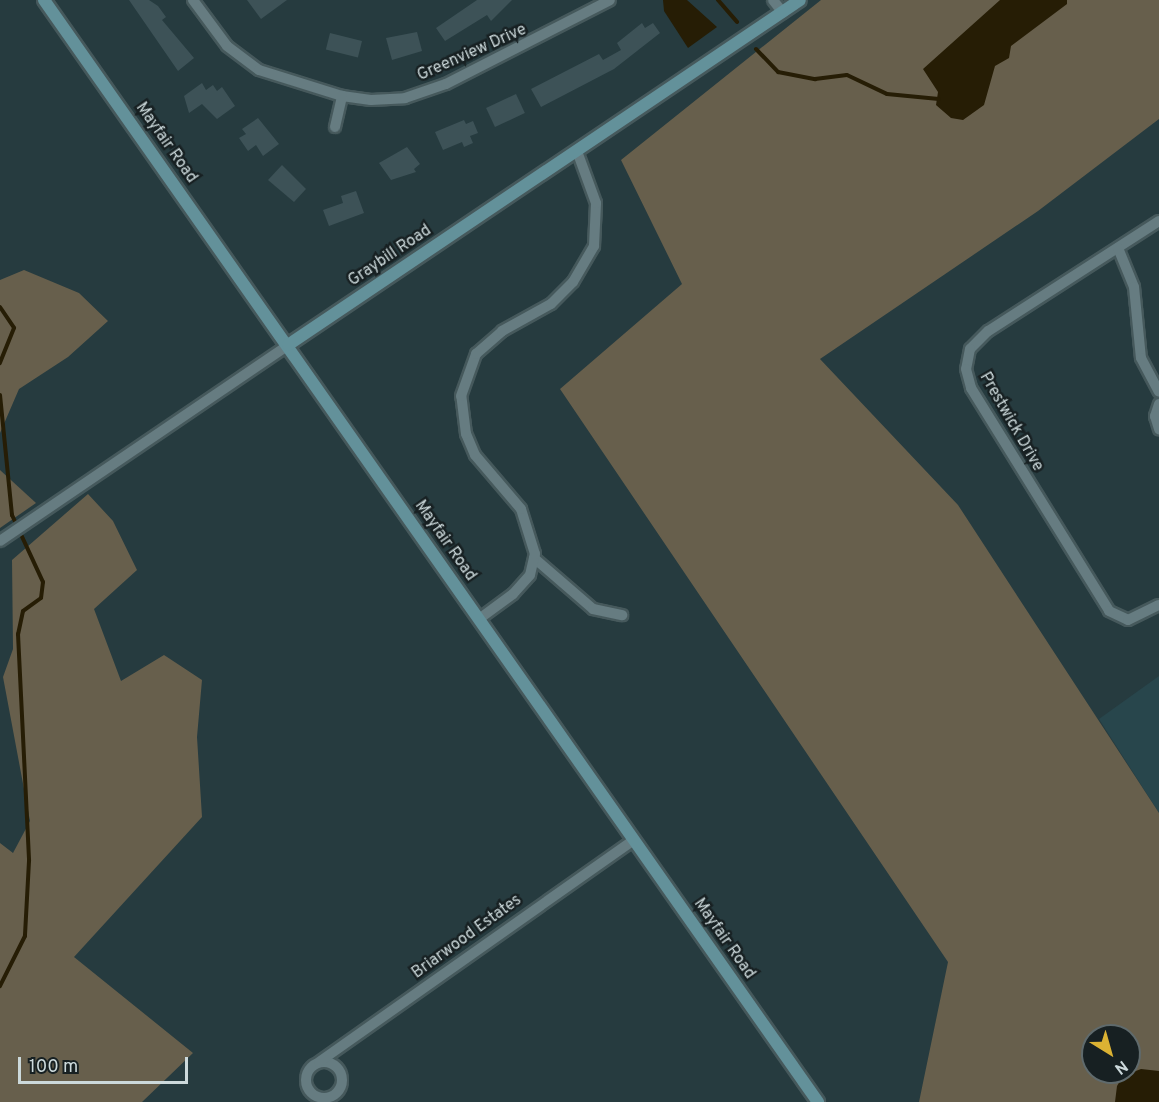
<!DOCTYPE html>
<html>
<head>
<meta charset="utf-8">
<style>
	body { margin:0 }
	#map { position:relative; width:1159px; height:1102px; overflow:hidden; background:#263b3f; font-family:Overpass,sans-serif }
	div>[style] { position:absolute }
	.built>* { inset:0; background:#28464c }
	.green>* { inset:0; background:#675f4c }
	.water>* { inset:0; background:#261d05 }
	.stream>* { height:4px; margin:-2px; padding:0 2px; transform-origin:2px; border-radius:2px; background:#261d05 }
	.building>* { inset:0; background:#3d5257; transform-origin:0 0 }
	.roads { filter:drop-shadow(2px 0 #46595c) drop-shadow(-2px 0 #46595c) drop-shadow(0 2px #46595c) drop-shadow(0 -2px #46595c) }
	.street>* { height:10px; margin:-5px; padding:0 5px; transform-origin:5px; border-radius:5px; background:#667c81 }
	.street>.ring { margin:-5px; padding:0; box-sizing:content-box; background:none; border:10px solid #667c81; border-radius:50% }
	.secondary>* { height:12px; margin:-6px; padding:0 6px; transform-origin:6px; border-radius:6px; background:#63919a }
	span { translate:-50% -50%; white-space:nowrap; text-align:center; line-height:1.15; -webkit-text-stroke:5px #172022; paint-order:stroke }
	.street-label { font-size:16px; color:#ccd9db }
	.north { position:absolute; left:1081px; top:1024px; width:60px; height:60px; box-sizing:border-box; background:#172022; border:2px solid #5f6a6c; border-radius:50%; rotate:143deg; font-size:16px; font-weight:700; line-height:24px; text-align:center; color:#ccd9db }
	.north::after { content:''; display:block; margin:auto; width:21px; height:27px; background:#dbb233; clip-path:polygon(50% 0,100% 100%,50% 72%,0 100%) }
	.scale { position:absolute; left:18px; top:1057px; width:170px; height:27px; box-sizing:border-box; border:3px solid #ccd9db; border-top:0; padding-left:8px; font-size:18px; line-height:21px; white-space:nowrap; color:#ccd9db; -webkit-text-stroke:4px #172022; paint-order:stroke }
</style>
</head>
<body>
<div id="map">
	<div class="built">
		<i style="clip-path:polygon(1159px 676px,1159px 813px,1099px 719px)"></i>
	</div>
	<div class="green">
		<i style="clip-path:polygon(evenodd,821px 0,1159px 0,1159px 119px,1038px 211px,820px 359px,958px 505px,1159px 813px,1159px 1102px,919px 1102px,948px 962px,560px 389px,682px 284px,621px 160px,821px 0,1093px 1036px,1129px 1036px,1129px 1072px,1093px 1072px,1093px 1036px)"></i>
		<i style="clip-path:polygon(24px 270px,79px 293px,108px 321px,68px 357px,19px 389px,0 433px,0 280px)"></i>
		<i style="clip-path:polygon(0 470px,36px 503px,0 528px)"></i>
		<i style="clip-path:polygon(88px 494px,113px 521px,137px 570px,94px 609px,121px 681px,164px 655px,202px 680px,197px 737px,202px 817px,74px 957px,193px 1053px,142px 1102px,0 1102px,0 843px,13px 853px,30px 821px,3px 677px,13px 649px,12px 560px)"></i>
	</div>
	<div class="water">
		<i style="clip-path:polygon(663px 0,687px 0,717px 27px,688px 48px,664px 11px)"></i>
		<i style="clip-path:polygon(1000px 0,1067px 0,1067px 4px,1011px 46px,1009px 58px,995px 66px,984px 105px,963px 120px,951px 118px,936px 105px,938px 92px,923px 69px)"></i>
		<i style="clip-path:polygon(1141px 1069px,1159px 1071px,1159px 1102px,1115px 1102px,1117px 1086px,1123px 1076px)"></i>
	</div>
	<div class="stream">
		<i style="left:718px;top:0;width:29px;rotate:49deg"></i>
		<i style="left:756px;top:49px;width:32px;rotate:46deg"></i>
		<i style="left:778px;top:72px;width:38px;rotate:11deg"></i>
		<i style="left:815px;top:79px;width:32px;rotate:-7deg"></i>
		<i style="left:847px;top:75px;width:44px;rotate:25.4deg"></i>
		<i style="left:887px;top:94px;width:52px;rotate:5.5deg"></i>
		<i style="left:0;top:307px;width:25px;rotate:56deg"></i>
		<i style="left:14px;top:328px;width:38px;rotate:112deg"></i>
		<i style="left:0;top:395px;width:121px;rotate:84.3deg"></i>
		<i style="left:12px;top:515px;width:74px;rotate:65.2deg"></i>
		<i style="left:43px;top:582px;width:16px;rotate:97deg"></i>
		<i style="left:41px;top:598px;width:22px;rotate:144deg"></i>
		<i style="left:23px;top:611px;width:24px;rotate:102deg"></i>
		<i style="left:18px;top:634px;width:227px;rotate:87.2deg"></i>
		<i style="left:29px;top:861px;width:75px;rotate:93.1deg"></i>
		<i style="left:25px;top:936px;width:56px;rotate:116.6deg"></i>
	</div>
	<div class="building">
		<i style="clip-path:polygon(129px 0,149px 0,158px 6px,166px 17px,162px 20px,194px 58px,178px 71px)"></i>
		<i style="clip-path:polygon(247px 0,287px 0,261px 19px)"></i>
		<i style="clip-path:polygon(477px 0,512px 0,491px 21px,487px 15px,445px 41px,436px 28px)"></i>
		<i style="clip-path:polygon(642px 23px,645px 28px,653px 23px,660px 33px,614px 69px,541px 107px,531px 89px,599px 54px,603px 60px,621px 50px,617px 43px)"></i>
		<i style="clip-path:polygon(417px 32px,422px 51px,392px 60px,386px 38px)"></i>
		<i style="left:330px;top:33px;width:33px;height:17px;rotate:14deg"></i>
		<i style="clip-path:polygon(202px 83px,206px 90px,213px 85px,217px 91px,222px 87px,235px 106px,217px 119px,202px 104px,189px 113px,184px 96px)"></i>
		<i style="left:516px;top:94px;width:21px;height:33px;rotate:65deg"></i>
		<i style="clip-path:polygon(258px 118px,279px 144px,263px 156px,256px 145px,248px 151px,239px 138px,246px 134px,242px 129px)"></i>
		<i style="clip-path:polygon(464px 120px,466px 124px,473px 121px,478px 133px,470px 136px,473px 143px,464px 147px,462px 142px,443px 150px,435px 132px)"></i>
		<i style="clip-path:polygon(407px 147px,420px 164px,414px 169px,416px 172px,391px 180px,379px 163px)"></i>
		<i style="clip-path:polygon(282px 165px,306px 189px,294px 202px,268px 180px)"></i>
		<i style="clip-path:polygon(356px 191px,364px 213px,329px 226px,323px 210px,343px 203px,341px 196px)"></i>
	</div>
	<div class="roads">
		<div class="street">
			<i style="left:193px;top:0;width:57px;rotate:53.5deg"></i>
			<i style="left:227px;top:46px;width:40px;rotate:37deg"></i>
			<i style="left:259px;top:70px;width:87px;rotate:17.4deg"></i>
			<i style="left:342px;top:96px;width:29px;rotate:8deg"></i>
			<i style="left:371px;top:100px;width:34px;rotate:-3deg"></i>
			<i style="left:405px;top:98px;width:43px;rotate:-18.9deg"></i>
			<i style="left:446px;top:84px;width:184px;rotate:-27.1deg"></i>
			<i style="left:773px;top:0;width:16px;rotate:52deg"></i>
			<i style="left:335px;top:127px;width:32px;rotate:-77deg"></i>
			<i style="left:1159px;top:221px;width:203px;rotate:147.2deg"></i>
			<i style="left:988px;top:331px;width:25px;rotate:135deg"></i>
			<i style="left:970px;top:349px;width:20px;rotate:101deg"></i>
			<i style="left:966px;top:369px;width:20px;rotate:75deg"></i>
			<i style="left:971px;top:388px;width:262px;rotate:58.2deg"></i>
			<i style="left:1109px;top:611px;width:21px;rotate:25deg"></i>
			<i style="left:1128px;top:620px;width:34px;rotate:-26deg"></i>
			<i style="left:1118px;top:248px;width:42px;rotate:67.7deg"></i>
			<i style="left:1134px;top:287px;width:71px;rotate:84.4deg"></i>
			<i style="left:1141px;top:358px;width:38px;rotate:62deg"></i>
			<i style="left:1159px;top:404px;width:13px;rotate:108deg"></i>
			<i style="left:1155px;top:416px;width:14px;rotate:73deg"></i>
			<i style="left:0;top:541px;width:348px;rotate:-34.2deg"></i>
			<i style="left:534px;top:558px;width:78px;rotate:40.8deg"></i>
			<i style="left:593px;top:609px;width:30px;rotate:12deg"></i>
			<i style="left:479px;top:619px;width:42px;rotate:-36.3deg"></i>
			<i style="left:513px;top:594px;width:25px;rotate:-48deg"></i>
			<i style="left:530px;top:575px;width:22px;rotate:-77deg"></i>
			<i style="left:535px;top:554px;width:47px;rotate:-107.3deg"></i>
			<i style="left:521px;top:509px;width:71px;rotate:-130.4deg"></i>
			<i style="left:475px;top:455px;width:23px;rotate:-113deg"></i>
			<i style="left:466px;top:434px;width:38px;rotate:-97deg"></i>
			<i style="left:461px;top:396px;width:45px;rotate:-70.3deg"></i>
			<i style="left:476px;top:354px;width:35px;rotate:-41deg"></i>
			<i style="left:502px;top:331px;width:56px;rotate:-28.9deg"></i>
			<i style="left:551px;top:304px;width:31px;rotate:-45deg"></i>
			<i style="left:573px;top:282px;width:42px;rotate:-59.7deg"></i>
			<i style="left:594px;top:246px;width:43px;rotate:-87.3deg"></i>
			<i style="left:596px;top:203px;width:55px;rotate:-110.1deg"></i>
			<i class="ring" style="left:306px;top:1062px;width:26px;height:26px"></i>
			<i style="left:319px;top:1062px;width:385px;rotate:-35.2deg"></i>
		</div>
		<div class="secondary">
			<i style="left:44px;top:0;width:1347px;rotate:54.92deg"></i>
			<i style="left:288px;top:345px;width:617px;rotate:-33.97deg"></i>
		</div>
	</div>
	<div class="street-label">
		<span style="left:472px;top:53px;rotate:-24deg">Greenview Drive</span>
		<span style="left:166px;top:143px;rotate:55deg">Mayfair Road</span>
		<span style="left:390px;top:256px;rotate:-34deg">Graybill Road</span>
		<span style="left:1011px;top:422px;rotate:60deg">Prestwick Drive</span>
		<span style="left:445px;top:541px;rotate:55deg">Mayfair Road</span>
		<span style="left:467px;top:937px;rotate:-36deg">Briarwood Estates</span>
		<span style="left:724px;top:939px;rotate:55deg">Mayfair Road</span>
	</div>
	<div class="north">N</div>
	<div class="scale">100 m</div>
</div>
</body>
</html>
